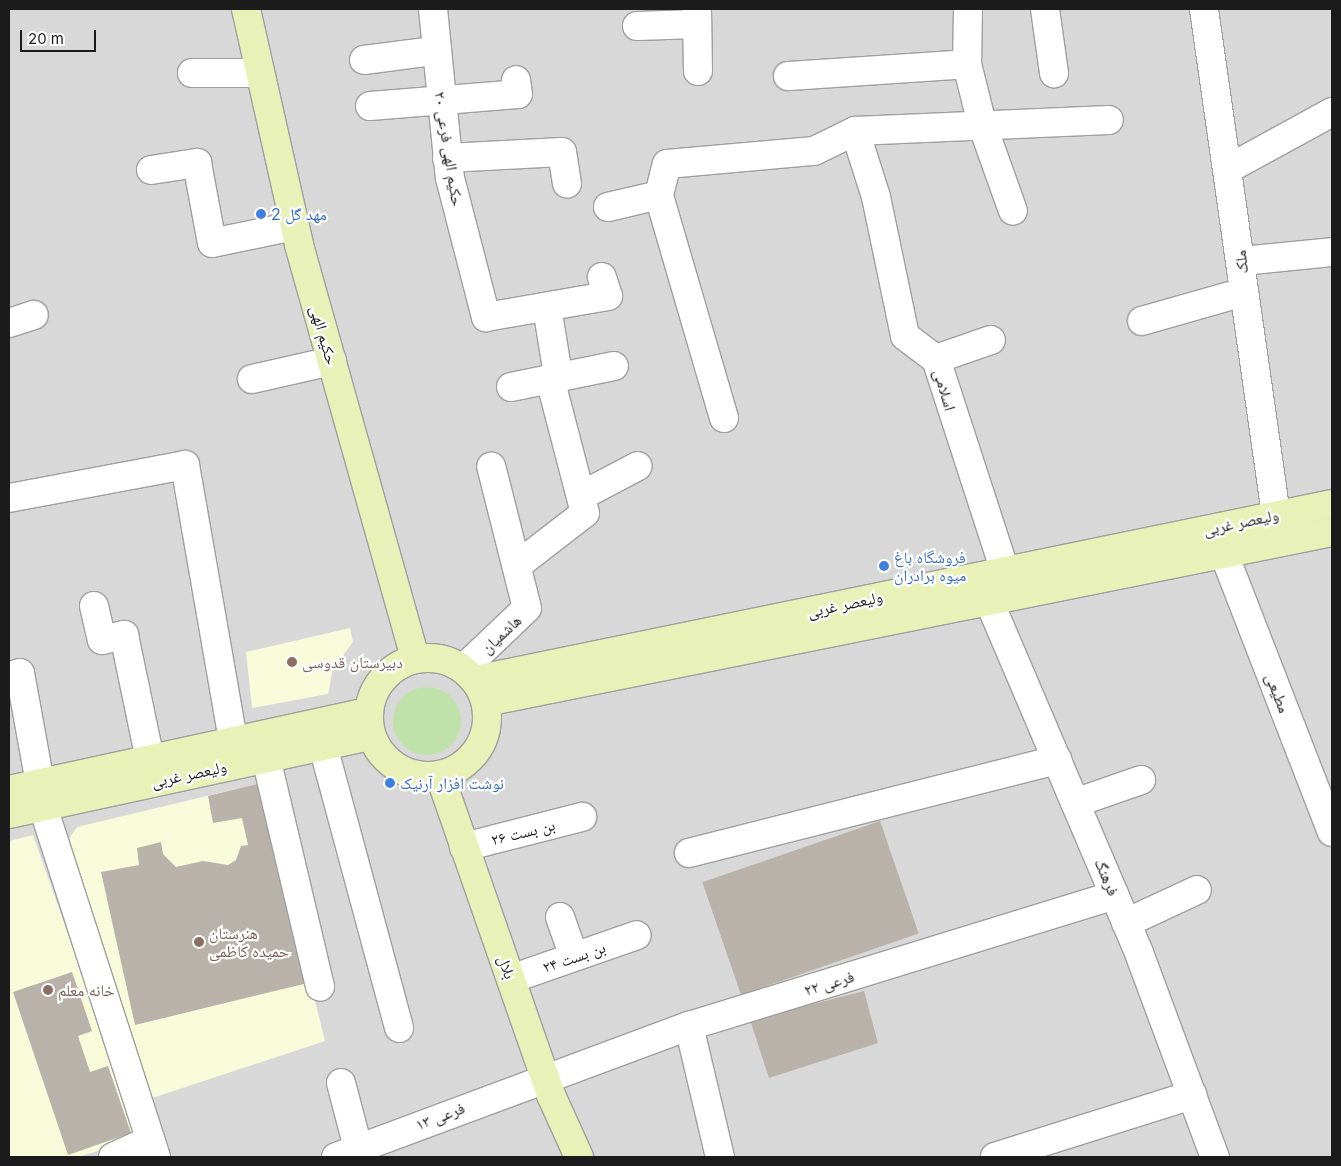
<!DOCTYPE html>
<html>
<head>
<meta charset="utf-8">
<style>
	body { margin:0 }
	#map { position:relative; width:1341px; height:1166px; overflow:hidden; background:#ebe9e1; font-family:Inter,"Noto Naskh Arabic",sans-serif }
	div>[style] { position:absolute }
	.residential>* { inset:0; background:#d9d8d8; transform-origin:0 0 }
	.education>* { inset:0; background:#f7fbda }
	.grass>* { inset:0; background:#bee2aa }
	.round { border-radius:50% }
	.building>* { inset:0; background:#b8b2ab; transform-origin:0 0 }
	.roads { filter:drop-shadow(1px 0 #9f9f9f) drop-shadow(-1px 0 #9f9f9f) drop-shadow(0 1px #9f9f9f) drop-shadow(0 -1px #9f9f9f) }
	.street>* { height:28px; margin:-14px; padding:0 14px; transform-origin:14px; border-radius:14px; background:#fff }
	.secondary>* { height:28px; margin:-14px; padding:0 14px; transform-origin:14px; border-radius:14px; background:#e8f2b8 }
	.secondary>.ring { margin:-14px; padding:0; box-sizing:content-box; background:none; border:28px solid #e8f2b8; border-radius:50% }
	.dots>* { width:14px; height:14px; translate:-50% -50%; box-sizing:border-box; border:2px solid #fff; border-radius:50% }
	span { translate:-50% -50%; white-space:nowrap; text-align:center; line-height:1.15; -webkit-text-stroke:4.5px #fff; paint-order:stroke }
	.street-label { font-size:16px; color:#1b1b1b }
	.shop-label { font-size:16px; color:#366cbe }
	.left { translate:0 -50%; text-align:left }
	.education-label { font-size:16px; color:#785e54 }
	.frame { position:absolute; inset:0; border:10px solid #1b1b1b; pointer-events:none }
	.scale { position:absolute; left:20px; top:30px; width:76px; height:22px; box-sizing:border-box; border:2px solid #1b1b1b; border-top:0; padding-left:6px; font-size:15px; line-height:18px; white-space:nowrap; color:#1b1b1b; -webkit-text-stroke:4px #fff; paint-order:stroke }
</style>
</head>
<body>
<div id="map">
	<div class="residential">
		<i style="left:9px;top:9px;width:1323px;height:1148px"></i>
	</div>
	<div class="education">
		<i style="clip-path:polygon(350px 628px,353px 642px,333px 669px,328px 694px,252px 708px,246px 652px)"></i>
		<i style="clip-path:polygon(261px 783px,325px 1041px,146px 1100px,66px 843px,77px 827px)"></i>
		<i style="clip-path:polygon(33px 835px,140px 1138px,78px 1157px,9px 1157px,9px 841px)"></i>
	</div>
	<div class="grass">
		<i class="round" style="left:393px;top:687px;width:68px;height:68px"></i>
	</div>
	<div class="building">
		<i style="clip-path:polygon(261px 783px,312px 982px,135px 1025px,101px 872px,139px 865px,137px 848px,161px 842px,163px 854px,176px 867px,203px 861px,228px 865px,236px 860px,241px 846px,248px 845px,242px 818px,213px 823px,208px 796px)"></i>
		<i style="left:880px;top:821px;width:119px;height:188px;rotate:71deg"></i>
		<i style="clip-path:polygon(72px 972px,92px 1031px,78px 1036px,90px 1072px,108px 1066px,131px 1133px,68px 1155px,13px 992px)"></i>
		<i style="clip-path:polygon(864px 991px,878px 1043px,769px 1078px,750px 1020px)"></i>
	</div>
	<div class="roads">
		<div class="street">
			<i style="left:433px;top:9px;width:170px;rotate:84.3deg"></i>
			<i style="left:450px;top:178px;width:144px;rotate:75.5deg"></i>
			<i style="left:486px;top:317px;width:124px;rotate:-9.8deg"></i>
			<i style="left:608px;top:296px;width:20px;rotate:-108deg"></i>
			<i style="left:697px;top:9px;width:62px;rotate:89.1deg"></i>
			<i style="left:968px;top:9px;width:55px;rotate:91deg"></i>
			<i style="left:967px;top:64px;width:62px;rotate:76deg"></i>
			<i style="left:982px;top:124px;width:92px;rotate:70.4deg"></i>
			<i style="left:1045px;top:9px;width:65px;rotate:82deg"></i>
			<i style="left:1204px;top:9px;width:511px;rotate:81.9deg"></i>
			<i style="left:637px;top:26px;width:60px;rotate:-1.9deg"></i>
			<i style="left:364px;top:60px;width:71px;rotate:-7.3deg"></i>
			<i style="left:192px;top:73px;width:68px"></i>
			<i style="left:788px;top:76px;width:179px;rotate:-3.8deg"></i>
			<i style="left:370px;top:106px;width:148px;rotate:-4.6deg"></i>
			<i style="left:518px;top:94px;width:14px;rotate:-98deg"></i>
			<i style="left:855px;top:131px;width:69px;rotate:72.3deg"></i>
			<i style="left:876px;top:197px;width:142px;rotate:78.2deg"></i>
			<i style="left:905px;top:336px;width:39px;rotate:37deg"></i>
			<i style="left:936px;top:359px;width:223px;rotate:72deg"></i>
			<i style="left:447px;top:158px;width:115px;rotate:-3deg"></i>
			<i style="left:562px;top:152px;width:32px;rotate:81deg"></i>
			<i style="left:1228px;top:169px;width:119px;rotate:-28.7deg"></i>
			<i style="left:151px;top:170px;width:47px;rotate:-8.7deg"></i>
			<i style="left:197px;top:163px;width:81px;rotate:79.4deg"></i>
			<i style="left:212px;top:243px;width:84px;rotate:-11.7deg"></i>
			<i style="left:608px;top:207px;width:52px;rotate:-13.2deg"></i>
			<i style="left:1242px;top:261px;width:90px;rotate:-5.7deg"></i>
			<i style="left:1142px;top:321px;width:106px;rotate:-15.9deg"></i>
			<i style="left:9px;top:323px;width:26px;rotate:-18deg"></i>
			<i style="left:936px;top:359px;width:58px;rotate:-19.1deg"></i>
			<i style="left:252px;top:379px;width:82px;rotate:-12.7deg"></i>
			<i style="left:511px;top:387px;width:105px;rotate:-11.5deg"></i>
			<i style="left:724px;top:418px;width:232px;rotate:-106.3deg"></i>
			<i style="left:659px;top:195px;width:32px;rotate:-76deg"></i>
			<i style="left:667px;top:164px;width:148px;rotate:-5.1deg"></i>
			<i style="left:814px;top:151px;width:46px;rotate:-26deg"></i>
			<i style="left:855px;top:131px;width:254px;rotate:-2.5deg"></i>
			<i style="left:581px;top:496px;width:64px;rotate:-27.8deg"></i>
			<i style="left:9px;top:498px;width:179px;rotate:-10.6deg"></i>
			<i style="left:185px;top:465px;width:280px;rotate:80.1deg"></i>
			<i style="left:1224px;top:554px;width:298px;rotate:68.8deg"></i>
			<i style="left:519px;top:564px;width:83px;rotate:-37.7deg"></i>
			<i style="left:585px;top:513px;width:127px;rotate:-104.6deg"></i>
			<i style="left:553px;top:390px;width:16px;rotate:-72deg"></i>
			<i style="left:558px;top:375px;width:69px;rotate:-99.2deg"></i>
			<i style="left:989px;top:601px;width:383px;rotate:66.9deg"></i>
			<i style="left:1139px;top:953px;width:218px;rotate:69.6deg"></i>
			<i style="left:94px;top:606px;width:35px;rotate:77deg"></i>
			<i style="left:102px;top:640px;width:23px;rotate:-13deg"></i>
			<i style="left:124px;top:635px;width:127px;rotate:78.2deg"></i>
			<i style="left:463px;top:669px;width:88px;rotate:-43.6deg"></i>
			<i style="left:527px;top:608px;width:146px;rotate:-104.2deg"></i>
			<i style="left:9px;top:676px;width:11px;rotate:-15deg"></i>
			<i style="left:20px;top:673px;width:112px;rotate:79.7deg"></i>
			<i style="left:323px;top:746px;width:292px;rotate:74.9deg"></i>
			<i style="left:266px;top:758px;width:235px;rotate:76.7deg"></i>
			<i style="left:1075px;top:803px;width:70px;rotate:-19.2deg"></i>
			<i style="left:43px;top:807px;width:368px;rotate:72.1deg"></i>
			<i style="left:464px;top:847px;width:122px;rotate:-14.3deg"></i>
			<i style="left:689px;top:853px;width:380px;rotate:-14.2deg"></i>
			<i style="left:560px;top:917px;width:42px;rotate:70.7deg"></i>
			<i style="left:1126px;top:923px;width:78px;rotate:-24.9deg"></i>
			<i style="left:511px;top:979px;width:133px;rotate:-19.2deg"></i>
			<i style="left:689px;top:1026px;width:135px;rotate:76.7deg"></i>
			<i style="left:341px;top:1083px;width:67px;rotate:75.3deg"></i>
			<i style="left:113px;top:1157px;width:41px;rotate:-24.7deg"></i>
			<i style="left:336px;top:1157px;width:377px;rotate:-20.4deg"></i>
			<i style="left:689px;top:1026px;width:445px;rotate:-17.1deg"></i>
			<i style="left:995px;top:1157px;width:207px;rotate:-17.5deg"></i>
		</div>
		<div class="secondary">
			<i style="left:246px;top:9px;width:242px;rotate:77.3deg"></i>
			<i style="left:299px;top:245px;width:430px;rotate:74.3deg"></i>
			<i class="ring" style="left:369px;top:658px;width:90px;height:90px"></i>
			<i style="left:475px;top:680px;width:875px;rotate:-11.61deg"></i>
			<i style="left:486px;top:702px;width:863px;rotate:-11.36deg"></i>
			<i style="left:440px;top:776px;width:338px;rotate:70.8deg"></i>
			<i style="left:551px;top:1095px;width:68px;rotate:65.7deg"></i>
			<i style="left:9px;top:790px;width:367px;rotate:-12.3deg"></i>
			<i style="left:9px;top:814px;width:370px;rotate:-12.2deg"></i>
		</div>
	</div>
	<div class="dots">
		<i style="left:261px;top:214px;background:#3f7fe0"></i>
		<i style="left:884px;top:566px;background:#3f7fe0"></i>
		<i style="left:292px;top:662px;background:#8d6e63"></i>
		<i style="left:390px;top:783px;background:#3f7fe0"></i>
		<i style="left:199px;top:942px;background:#8d6e63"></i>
		<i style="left:48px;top:990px;background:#8d6e63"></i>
	</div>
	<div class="street-label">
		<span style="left:449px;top:149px;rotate:81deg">حکیم الهی فرعی ۲۰</span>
		<span style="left:1241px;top:262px;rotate:-96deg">ملک</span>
		<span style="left:324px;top:335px;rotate:74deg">حکیم الهی</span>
		<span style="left:945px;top:390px;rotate:74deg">اسلامی</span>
		<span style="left:1241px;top:522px;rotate:-12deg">ولیعصر غربی</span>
		<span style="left:845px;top:604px;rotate:-12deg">ولیعصر غربی</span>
		<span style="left:501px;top:634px;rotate:-43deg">هاشمیان</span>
		<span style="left:1278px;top:693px;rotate:69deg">مطیعی</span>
		<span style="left:189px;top:774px;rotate:-12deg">ولیعصر غربی</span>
		<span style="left:523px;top:832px;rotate:-14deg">بن بست ۲۶</span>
		<span style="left:1107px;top:877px;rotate:67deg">فرهنگ</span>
		<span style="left:574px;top:957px;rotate:-19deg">بن بست ۲۴</span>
		<span style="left:507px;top:967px;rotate:71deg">بلال</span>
		<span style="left:829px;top:983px;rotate:-17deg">فرعی ۲۲</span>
		<span style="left:440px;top:1116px;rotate:-21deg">فرعی ۱۳</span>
	</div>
	<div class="shop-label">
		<span class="left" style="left:271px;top:214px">مهد گل 2</span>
		<span class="left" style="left:894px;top:566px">فروشگاه باغ<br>میوه برادران</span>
		<span class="left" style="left:400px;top:783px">نوشت افزار آرنیک</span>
	</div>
	<div class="education-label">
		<span class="left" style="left:302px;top:662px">دبیرستان قدوسی</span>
		<span class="left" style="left:209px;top:942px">هنرستان<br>حمیده کاظمی</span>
		<span class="left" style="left:58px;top:990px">خانه معلم</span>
	</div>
	<div class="frame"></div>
	<div class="scale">20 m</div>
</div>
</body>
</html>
